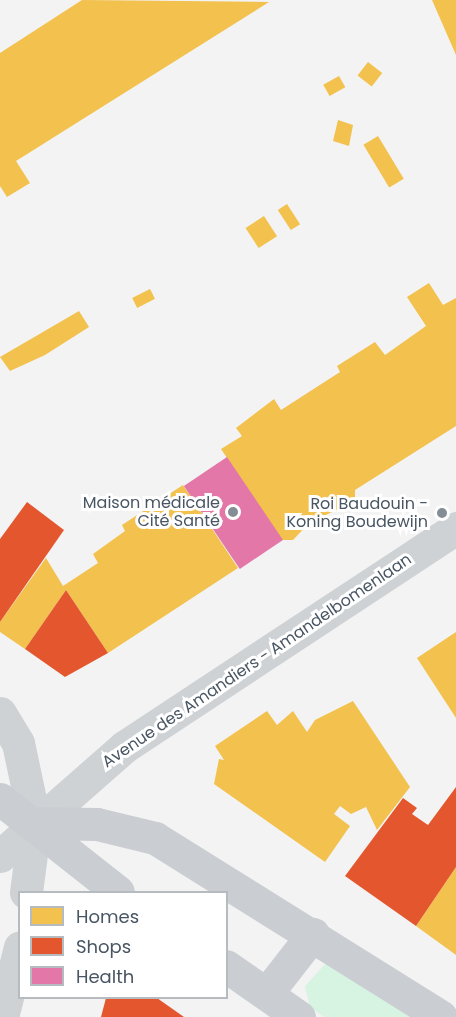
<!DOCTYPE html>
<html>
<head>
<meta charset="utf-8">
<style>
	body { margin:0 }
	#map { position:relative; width:456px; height:1017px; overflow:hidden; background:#f3f3f3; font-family:Poppins,sans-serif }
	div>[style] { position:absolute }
	.green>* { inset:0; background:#d6f4e1 }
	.homes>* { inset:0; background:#f2c14e; transform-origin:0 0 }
	.shops>* { inset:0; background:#e4572e }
	.health>* { inset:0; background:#e377a8; transform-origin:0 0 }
	.minor>* { height:33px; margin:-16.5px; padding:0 16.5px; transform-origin:16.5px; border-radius:16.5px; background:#ced2d4 }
	.major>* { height:33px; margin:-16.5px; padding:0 16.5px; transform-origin:16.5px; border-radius:16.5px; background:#caced2 }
	.dots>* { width:16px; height:16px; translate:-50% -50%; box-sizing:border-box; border:3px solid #fff; border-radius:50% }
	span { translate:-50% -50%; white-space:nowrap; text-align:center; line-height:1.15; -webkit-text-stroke:6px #fff; paint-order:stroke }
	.poi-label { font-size:16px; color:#485562 }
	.right { translate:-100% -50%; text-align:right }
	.street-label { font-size:16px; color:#485562 }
	.legend { position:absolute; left:18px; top:891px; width:210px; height:108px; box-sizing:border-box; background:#fff; border:2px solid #b6bbc0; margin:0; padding:8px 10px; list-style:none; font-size:18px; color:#485562 }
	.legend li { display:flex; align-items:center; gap:12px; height:30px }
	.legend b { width:30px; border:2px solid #b6bbc0 }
</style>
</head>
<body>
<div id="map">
	<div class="green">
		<i style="clip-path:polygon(329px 960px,421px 1017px,324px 1017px,310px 1007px,305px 986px)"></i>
	</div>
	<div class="homes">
		<i style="clip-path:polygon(82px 0,269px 2px,16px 161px,30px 183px,7px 197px,0 186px,0 53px)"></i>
		<i style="clip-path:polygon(432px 0,456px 0,456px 55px)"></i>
		<i style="left:368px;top:62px;width:18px;height:17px;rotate:38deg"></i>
		<i style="left:339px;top:76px;width:13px;height:18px;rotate:61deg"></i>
		<i style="clip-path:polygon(338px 120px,353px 125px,349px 146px,333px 141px)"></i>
		<i style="left:378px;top:136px;width:50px;height:17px;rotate:59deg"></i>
		<i style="left:287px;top:204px;width:24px;height:11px;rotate:57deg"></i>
		<i style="left:264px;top:216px;width:24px;height:22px;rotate:57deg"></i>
		<i style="clip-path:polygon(429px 283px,443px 305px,456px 298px,456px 426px,355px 490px,355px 501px,309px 523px,293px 540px,282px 540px,221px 449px,242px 436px,236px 428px,274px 399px,281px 410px,340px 372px,337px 366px,375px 342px,385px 355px,426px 326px,407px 297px)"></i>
		<i style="left:150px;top:289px;width:11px;height:20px;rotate:63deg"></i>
		<i style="clip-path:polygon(79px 311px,89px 327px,45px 355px,10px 371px,0 357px)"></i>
		<i style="clip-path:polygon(183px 485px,238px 568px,108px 653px,66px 590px,25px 649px,0 632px,0 622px,46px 558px,63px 586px,98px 563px,93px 554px,125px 531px,122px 525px)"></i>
		<i style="clip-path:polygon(456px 632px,456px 718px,417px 658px)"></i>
		<i style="clip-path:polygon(353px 701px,410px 787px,377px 830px,366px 807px,351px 814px,340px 806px,334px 814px,350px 826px,325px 862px,214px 784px,219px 759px,224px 760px,215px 746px,267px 711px,277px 725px,293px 711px,307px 732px,315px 720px)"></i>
		<i style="clip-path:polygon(456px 867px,456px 955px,416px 926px)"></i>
	</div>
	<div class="shops">
		<i style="clip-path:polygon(27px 502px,64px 530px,0 622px,0 539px)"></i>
		<i style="clip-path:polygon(66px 590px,108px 653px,65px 677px,25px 649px)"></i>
		<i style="clip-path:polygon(456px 787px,456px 867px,416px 926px,345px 876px,403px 798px,417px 808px,412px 814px,428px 825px)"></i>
		<i style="clip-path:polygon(106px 998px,157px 998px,184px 1017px,101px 1017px)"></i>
	</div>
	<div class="health">
		<i style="left:227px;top:457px;width:100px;height:52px;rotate:56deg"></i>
	</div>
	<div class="minor">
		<i style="left:0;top:713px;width:35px;rotate:59deg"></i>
		<i style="left:18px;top:743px;width:82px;rotate:78deg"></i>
		<i style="left:35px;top:823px;width:70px;rotate:97.4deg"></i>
		<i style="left:0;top:856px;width:165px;rotate:-41.3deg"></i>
		<i style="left:124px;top:747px;width:398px;rotate:-33.4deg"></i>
		<i style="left:2px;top:1017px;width:72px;rotate:-75.6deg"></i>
	</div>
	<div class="major">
		<i style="left:0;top:799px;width:150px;rotate:38.2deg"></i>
		<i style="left:35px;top:823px;width:62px;rotate:0.9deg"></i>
		<i style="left:97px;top:824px;width:60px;rotate:13.6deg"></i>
		<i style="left:155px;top:838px;width:337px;rotate:32deg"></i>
		<i style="left:226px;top:966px;width:89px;rotate:34.9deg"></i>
		<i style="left:267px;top:993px;width:75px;rotate:-52.1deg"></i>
	</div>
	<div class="dots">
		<i style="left:233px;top:512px;background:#848c95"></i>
		<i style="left:442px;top:513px;background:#848c95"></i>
	</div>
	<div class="poi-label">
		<span class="right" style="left:220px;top:512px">Maison médicale<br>Cité Santé</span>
		<span class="right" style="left:428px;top:513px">Roi Baudouin -<br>Koning Boudewijn</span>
	</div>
	<div class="street-label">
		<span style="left:257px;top:661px;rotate:-34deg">Avenue des Amandiers - Amandelbomenlaan</span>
	</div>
	<ul class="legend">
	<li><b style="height:16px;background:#f2c14e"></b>Homes</li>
	<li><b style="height:16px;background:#e4572e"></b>Shops</li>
	<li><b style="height:16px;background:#e377a8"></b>Health</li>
	</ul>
</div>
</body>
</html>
